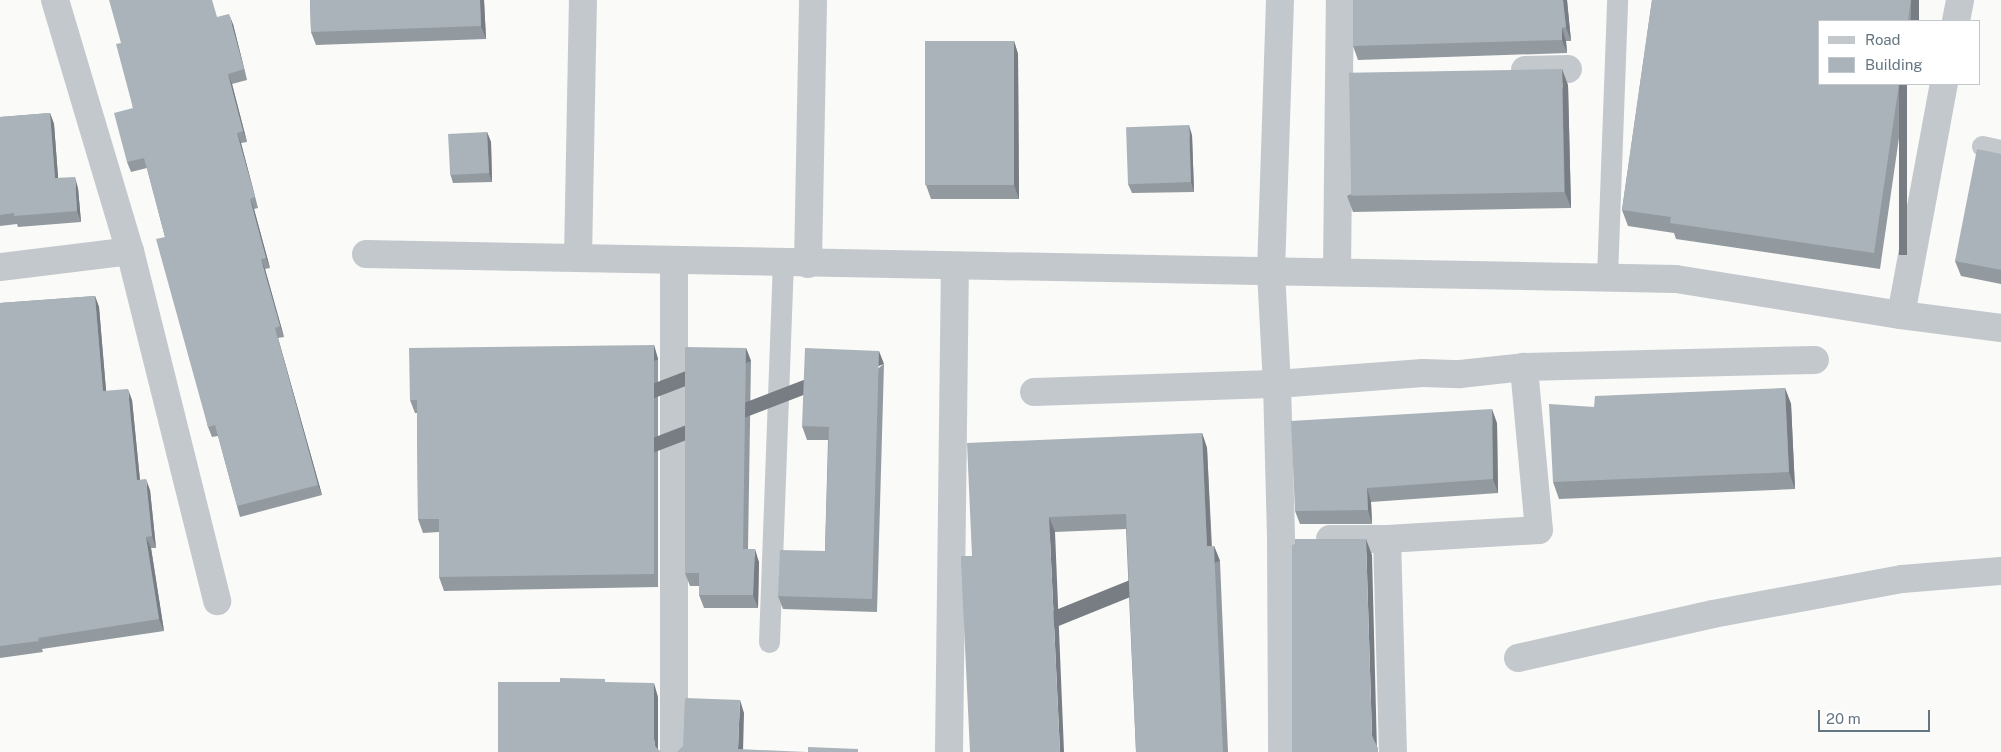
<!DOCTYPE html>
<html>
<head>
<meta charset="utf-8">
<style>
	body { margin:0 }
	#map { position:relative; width:2001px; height:752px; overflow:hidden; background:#fafaf8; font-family:"Public Sans",sans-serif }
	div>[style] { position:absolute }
	.lane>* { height:21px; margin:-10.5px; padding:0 10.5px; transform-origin:10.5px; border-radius:10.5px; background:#c3c8cc }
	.street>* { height:28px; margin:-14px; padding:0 14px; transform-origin:14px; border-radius:14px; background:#c3c8cc }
	.wall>* { inset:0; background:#929a9f }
	.shaded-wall>* { inset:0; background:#777d82; transform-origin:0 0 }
	.building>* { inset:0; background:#aab3b9; transform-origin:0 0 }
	span { translate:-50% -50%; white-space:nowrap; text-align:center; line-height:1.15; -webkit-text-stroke:5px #fff; paint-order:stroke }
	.legend { position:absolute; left:1818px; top:20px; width:162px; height:65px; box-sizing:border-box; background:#fff; border:1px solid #c1c8cd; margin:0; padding:6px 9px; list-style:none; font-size:15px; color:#657683 }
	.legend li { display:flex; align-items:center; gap:10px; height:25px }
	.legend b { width:25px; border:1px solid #c1c8cd }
	.scale { position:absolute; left:1818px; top:710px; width:112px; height:22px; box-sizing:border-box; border:2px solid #657683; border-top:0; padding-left:6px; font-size:15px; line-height:18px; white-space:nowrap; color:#657683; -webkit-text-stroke:4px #fff; paint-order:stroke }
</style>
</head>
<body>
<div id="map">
	<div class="lane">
		<i style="left:1982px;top:146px;width:19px;rotate:12deg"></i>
		<i style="left:1607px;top:277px;width:277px;rotate:-87.9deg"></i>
		<i style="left:769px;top:642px;width:379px;rotate:-87.9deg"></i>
	</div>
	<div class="street">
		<i style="left:55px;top:0;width:262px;rotate:73.4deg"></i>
		<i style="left:130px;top:251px;width:361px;rotate:76deg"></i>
		<i style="left:1280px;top:0;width:271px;rotate:91.9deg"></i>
		<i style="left:1271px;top:271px;width:113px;rotate:87deg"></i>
		<i style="left:1277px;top:384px;width:156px;rotate:88.5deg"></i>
		<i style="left:1281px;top:540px;width:212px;rotate:89.7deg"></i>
		<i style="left:1956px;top:21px;width:21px;rotate:-79deg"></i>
		<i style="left:1525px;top:70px;width:43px;rotate:-1.3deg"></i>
		<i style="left:366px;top:254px;width:1310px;rotate:1.09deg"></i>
		<i style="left:1676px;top:279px;width:228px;rotate:9.1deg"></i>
		<i style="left:1901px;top:315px;width:101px;rotate:7.4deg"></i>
		<i style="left:578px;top:258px;width:258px;rotate:-88.9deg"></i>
		<i style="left:674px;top:260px;width:492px;rotate:90deg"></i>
		<i style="left:808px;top:264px;width:264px;rotate:-88.9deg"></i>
		<i style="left:0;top:267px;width:131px;rotate:-7deg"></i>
		<i style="left:1337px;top:272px;width:272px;rotate:-89.4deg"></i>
		<i style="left:1901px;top:315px;width:235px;rotate:-79.5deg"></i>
		<i style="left:1034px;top:392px;width:243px;rotate:-1.9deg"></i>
		<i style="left:1277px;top:384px;width:146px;rotate:-4.3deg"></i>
		<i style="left:1423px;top:373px;width:37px;rotate:2deg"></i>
		<i style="left:1460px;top:374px;width:64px;rotate:-6.2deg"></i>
		<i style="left:1524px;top:367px;width:291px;rotate:-1.4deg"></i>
		<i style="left:1330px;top:539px;width:57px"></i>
		<i style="left:1387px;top:539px;width:152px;rotate:-3.4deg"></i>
		<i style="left:1539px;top:530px;width:164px;rotate:-95.3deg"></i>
		<i style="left:1387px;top:539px;width:213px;rotate:88.4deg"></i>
		<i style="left:1518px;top:658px;width:200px;rotate:-12.7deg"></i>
		<i style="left:1713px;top:614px;width:192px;rotate:-10.5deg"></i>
		<i style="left:1902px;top:579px;width:99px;rotate:-4.6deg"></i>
		<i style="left:949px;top:752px;width:485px;rotate:-89.3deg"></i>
	</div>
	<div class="wall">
		<i style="clip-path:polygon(310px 0,484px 0,486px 39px,316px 45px,311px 32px)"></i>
		<i style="clip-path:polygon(1567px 0,1571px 41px,1566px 41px,1567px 53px,1358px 60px,1353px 46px)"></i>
		<i style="clip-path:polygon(1652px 0,1919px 0,1880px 269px,1676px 239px,1674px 233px,1628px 226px,1622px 210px)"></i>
		<i style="clip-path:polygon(218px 17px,233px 24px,247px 80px,232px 84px,247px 142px,241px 143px,258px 208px,254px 209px,270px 268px,265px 269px,284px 337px,278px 338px,322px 495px,240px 517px,237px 506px,218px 436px,212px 437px,208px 427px,165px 237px,147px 168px,131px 172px,127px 162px,133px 108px,121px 43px)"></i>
		<i style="clip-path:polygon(1014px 41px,1018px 54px,1019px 199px,931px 199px,926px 185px)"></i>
		<i style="clip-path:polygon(1568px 85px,1571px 208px,1353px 212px,1347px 196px)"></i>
		<i style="clip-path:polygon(50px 113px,54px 124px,58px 178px,78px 188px,81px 222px,18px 227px,17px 224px,0 226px,0 117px)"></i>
		<i style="clip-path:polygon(487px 132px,491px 142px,492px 182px,453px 183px,450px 173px)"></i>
		<i style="clip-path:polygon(1192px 135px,1194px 192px,1132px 193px,1128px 184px)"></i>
		<i style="clip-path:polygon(2001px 154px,2001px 284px,1961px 276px,1955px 261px)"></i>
		<i style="clip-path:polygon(95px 296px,99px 307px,106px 391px,132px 400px,140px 480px,150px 490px,156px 548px,151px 548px,164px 631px,42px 649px,43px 652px,0 658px,0 303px)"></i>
		<i style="clip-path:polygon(654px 345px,658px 359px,658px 587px,444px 591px,439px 577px,439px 532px,423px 533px,418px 519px,417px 413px,415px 413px,410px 400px)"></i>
		<i style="clip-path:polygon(746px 348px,751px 361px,748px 549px,759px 562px,758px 608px,704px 608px,699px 595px,699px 586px,690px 586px,685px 573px)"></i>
		<i style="clip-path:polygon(884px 364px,877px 612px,783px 609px,778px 596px,825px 551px,828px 440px,807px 440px,802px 426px)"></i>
		<i style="clip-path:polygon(1785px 388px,1791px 404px,1795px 489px,1559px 499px,1553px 482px,1594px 407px)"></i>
		<i style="clip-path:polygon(1497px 423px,1498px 493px,1371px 502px,1372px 524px,1300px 524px,1295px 511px)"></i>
		<i style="clip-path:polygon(1202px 433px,1207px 448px,1212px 546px,1214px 546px,1220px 561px,1228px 752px,1136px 752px,1126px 529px,1055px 532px,972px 556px)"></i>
	</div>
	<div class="shaded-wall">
		<i style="clip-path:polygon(480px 0,484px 0,486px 39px,481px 26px)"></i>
		<i style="clip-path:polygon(1563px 0,1567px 0,1571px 41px,1566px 27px)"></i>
		<i style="left:1911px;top:0;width:8px;height:21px"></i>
		<i style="clip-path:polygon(229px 14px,233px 24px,247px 80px)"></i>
		<i style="clip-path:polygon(1562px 28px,1566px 41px,1567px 53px,1562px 40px)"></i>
		<i style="clip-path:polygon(1014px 41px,1018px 54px,1019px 199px,1014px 185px)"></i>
		<i style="clip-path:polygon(1562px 69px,1568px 85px,1571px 208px,1565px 192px)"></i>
		<i style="clip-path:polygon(228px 74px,232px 84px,247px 142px,243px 131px)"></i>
		<i style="left:1899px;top:84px;width:8px;height:171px"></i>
		<i style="clip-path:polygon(50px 113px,54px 124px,59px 189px,55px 178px)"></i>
		<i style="clip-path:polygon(1189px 125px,1192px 135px,1194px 192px,1191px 182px)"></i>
		<i style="clip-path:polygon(487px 132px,491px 142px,492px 182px,489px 173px)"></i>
		<i style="clip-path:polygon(237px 133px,241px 143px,258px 208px,255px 197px)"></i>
		<i style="clip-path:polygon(75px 177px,78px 188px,81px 222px,77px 211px)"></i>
		<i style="clip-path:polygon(250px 199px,254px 209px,270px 268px,266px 258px)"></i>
		<i style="clip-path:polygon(261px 259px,265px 269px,284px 337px,280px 326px)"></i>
		<i style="clip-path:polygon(95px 296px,99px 307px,107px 402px,103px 391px)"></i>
		<i style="clip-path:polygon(275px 328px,278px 338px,322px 495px,318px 485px)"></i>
		<i style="left:654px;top:345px;width:15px;height:229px;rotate:74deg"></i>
		<i style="left:746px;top:348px;width:14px;height:201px;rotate:69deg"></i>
		<i style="left:879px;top:351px;width:14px;height:248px;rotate:69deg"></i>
		<i style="clip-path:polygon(1785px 388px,1791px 404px,1795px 489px,1789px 472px)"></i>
		<i style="clip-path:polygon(128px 389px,132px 400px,141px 491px,137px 480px)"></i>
		<i style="clip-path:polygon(1492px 409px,1497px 423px,1498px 493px,1493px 479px)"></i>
		<i style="clip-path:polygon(1202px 433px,1207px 448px,1212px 561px,1207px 546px)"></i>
		<i style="clip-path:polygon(146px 479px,150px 490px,156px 548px,152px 536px)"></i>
		<i style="clip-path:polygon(1367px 488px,1371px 502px,1372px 524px,1368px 510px)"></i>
		<i style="clip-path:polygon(1049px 517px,1055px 532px,1064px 752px,1060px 752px)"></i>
		<i style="clip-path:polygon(146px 537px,151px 548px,164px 631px,159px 619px)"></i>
		<i style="clip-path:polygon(1366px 539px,1372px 555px,1377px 752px,1372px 736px)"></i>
		<i style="left:1214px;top:546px;width:16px;height:206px;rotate:68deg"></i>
		<i style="clip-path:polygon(755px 549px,759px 562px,758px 608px,753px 595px)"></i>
		<i style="clip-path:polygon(654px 683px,658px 697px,658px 752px,655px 746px,654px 739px)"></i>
		<i style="clip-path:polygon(740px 700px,744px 713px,743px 752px,738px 749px)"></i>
	</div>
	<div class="building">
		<i style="clip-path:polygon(109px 0,212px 0,217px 17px,229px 14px,244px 69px,228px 74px,243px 131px,237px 133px,255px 197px,250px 199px,266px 258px,261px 259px,280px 326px,275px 328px,318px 485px,237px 506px,215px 425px,208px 427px,156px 239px,165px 237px,144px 158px,127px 162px,114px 113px,133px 108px,116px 44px,121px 43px)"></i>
		<i style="clip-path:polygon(310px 0,480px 0,481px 26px,311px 32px)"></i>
		<i style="clip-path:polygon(1353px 0,1563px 0,1566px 27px,1562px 28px,1562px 40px,1353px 46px)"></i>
		<i style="clip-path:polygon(1652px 0,1911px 0,1908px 21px,1820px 21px,1820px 84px,1899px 84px,1874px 253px,1670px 223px,1671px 217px,1622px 210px)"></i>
		<i style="left:925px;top:41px;width:89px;height:144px"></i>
		<i style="left:1562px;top:69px;width:123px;height:213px;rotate:89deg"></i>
		<i style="clip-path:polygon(50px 113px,55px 178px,75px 177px,77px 211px,14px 216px,14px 213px,0 215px,0 117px)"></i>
		<i style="left:1189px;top:125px;width:57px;height:63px;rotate:88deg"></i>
		<i style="left:487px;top:132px;width:41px;height:39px;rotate:87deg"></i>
		<i style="clip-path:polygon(1977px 149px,2001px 154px,2001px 270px,1955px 261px)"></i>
		<i style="clip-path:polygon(95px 296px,103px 391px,128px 389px,137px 480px,146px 479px,152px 536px,146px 537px,159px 619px,38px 638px,39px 641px,0 646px,0 303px)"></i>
		<i style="clip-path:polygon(654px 345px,654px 574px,439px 577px,439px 519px,418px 519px,417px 400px,410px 400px,409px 348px)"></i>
		<i style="clip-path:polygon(685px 347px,746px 348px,743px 549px,755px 549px,753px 595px,699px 595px,699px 573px,685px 573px)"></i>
		<i style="clip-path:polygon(805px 348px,879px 351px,872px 599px,778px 596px,780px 550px,825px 551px,829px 427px,802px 426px)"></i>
		<i style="clip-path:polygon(1785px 388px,1789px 472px,1553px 482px,1549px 404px,1594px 407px,1595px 396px)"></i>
		<i style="clip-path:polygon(1492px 409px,1493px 479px,1367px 488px,1368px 510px,1295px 511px,1291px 421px)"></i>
		<i style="clip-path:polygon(1202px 433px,1207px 546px,1214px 546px,1223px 752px,1136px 752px,1126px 514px,1049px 517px,1060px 752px,970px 752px,961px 562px,961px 556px,972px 556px,967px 443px)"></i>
		<i style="clip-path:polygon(1295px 539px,1366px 539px,1372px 736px,1378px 748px,1378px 752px,1292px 752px,1292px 545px,1295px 544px)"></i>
		<i style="clip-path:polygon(560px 678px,605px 679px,605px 682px,654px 683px,654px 739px,655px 746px,661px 752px,498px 752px,498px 682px,560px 682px)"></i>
		<i style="clip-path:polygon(685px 698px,740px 700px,738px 749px,807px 752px,677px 752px,683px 746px)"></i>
		<i style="clip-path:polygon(808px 747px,858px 749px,858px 752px,808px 752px)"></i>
	</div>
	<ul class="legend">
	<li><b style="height:6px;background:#c3c8cc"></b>Road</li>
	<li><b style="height:14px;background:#aab3b9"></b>Building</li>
	</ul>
	<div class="scale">20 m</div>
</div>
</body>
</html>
